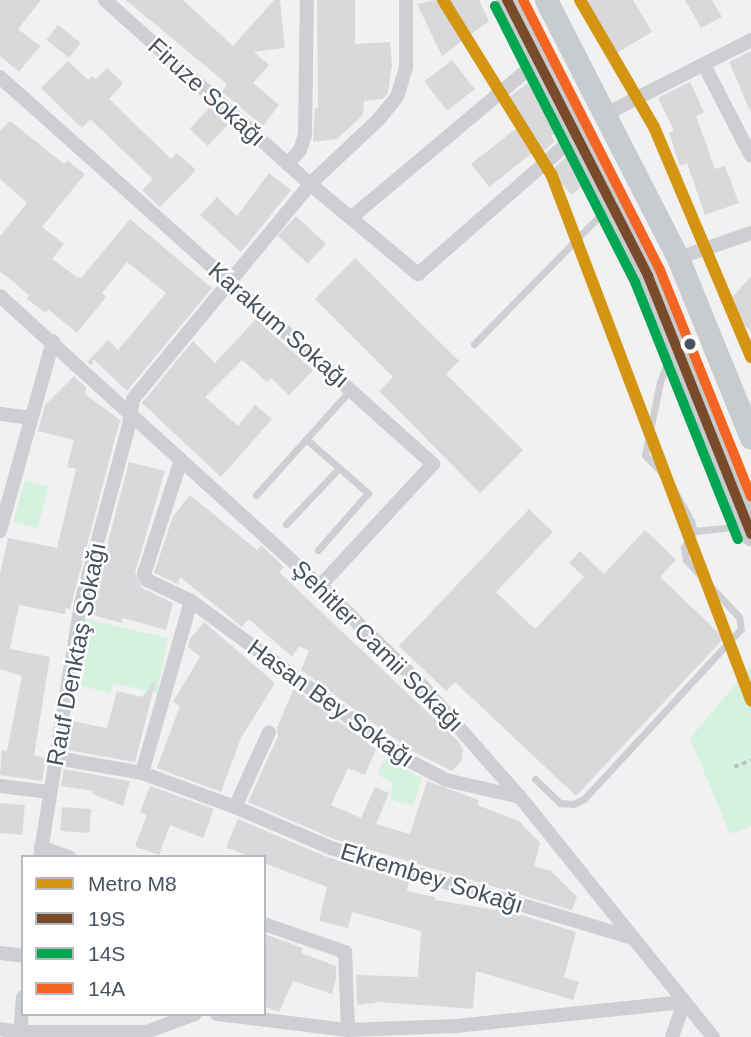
<!DOCTYPE html>
<html>
<head>
<meta charset="utf-8">
<style>
	body { margin:0 }
	#map { position:relative; width:751px; height:1037px; overflow:hidden; background:#f2f1f1; font-family:Helvetica,sans-serif }
	div>[style] { position:absolute }
	.green>* { inset:0; background:#d5f2e0; transform-origin:0 0 }
	.building>* { inset:0; background:#d9d9db; transform-origin:0 0 }
	.path>* { height:3.5px; margin-top:-1.75px; transform-origin:0; background:repeating-linear-gradient(90deg,#b9c6c2 0 5px,transparent 0 8.5px) }
	.lane>* { height:7px; margin:-3.5px; padding:0 3.5px; transform-origin:3.5px; border-radius:3.5px; background:#cdcfd2 }
	.street>* { height:14px; margin:-7px; padding:0 7px; transform-origin:7px; border-radius:7px; background:#cdcfd2 }
	.primary>* { height:23px; margin:-11.5px; padding:0 11.5px; transform-origin:11.5px; border-radius:11.5px; background:#c8cccf }
	.bus-1>* { height:10px; margin:-5px; padding:0 5px; transform-origin:5px; border-radius:5px; background:#7a4b2a }
	.bus-2>* { height:10px; margin:-5px; padding:0 5px; transform-origin:5px; border-radius:5px; background:#00a651 }
	.bus-3>* { height:10px; margin:-5px; padding:0 5px; transform-origin:5px; border-radius:5px; background:#f26522 }
	.metro-1>* { height:12px; margin:-6px; padding:0 6px; transform-origin:6px; border-radius:6px; background:#d49513 }
	.dots>* { width:19px; height:19px; translate:-50% -50%; box-sizing:border-box; border:4px solid #fff; border-radius:50% }
	span { translate:-50% -50%; white-space:nowrap; text-align:center; line-height:1.15; -webkit-text-stroke:5px #fff; paint-order:stroke }
	.street-label { font-size:24px; color:#47535f }
	.legend { position:absolute; left:21px; top:855px; width:245px; height:161px; box-sizing:border-box; background:#fff; border:2px solid #b5babf; margin:0; padding:9px 12px; list-style:none; font-size:21px; color:#47535f }
	.legend li { display:flex; align-items:center; gap:14px; height:35px }
	.legend b { width:35px; border:2px solid #b5babf }
</style>
</head>
<body>
<div id="map">
	<div class="green">
		<i style="left:25px;top:480px;width:25px;height:43px;rotate:16deg"></i>
		<i style="clip-path:polygon(86px 619px,168px 638px,157px 693px,113px 683px,110px 693px,77px 685px)"></i>
		<i style="clip-path:polygon(751px 666px,751px 826px,730px 834px,690px 738px)"></i>
		<i style="clip-path:polygon(384px 759px,422px 778px,413px 806px,390px 799px,393px 783px,378px 775px)"></i>
	</div>
	<div class="building">
		<i style="clip-path:polygon(0 0,41px 0,18px 29px,40px 46px,19px 72px,0 56px)"></i>
		<i style="clip-path:polygon(126px 0,183px 0,233px 46px,274px 0,280px 0,285px 48px,254px 52px,269px 65px,253px 83px,279px 105px,263px 126px,222px 92px,227px 84px)"></i>
		<i style="clip-path:polygon(317px 0,355px 0,355px 44px,390px 42px,392px 64px,388px 93px,383px 99px,364px 101px,363px 115px,337px 139px,313px 142px,315px 108px,318px 108px)"></i>
		<i style="clip-path:polygon(435px 0,479px 0,489px 21px,442px 56px,417px 4px)"></i>
		<i style="clip-path:polygon(582px 0,633px 0,652px 32px,615px 54px)"></i>
		<i style="clip-path:polygon(685px 0,712px 0,722px 17px,701px 28px)"></i>
		<i style="left:58px;top:25px;width:29px;height:19px;rotate:38deg"></i>
		<i style="clip-path:polygon(751px 51px,751px 113px,729px 62px)"></i>
		<i style="left:452px;top:60px;width:37px;height:35px;rotate:52deg"></i>
		<i style="clip-path:polygon(68px 61px,88px 80px,92px 76px,96px 79px,107px 68px,123px 83px,109px 99px,171px 159px,177px 153px,196px 170px,160px 207px,142px 190px,153px 179px,90px 119px,82px 128px,41px 88px)"></i>
		<i style="clip-path:polygon(532px 80px,559px 132px,551px 136px,555px 141px,536px 158px,532px 153px,489px 187px,471px 164px,523px 123px,509px 97px)"></i>
		<i style="clip-path:polygon(690px 82px,704px 112px,696px 116px,715px 169px,725px 166px,739px 203px,705px 215px,687px 163px,680px 166px,669px 133px,674px 131px,658px 98px)"></i>
		<i style="left:210px;top:107px;width:25px;height:30px;rotate:43deg"></i>
		<i style="clip-path:polygon(10px 121px,64px 164px,67px 160px,85px 174px,42px 227px,64px 244px,52px 259px,78px 278px,82px 277px,130px 219px,212px 288px,127px 391px,93px 359px,92px 366px,87px 362px,108px 340px,118px 350px,166px 293px,127px 262px,102px 293px,106px 297px,77px 333px,48px 309px,46px 313px,27px 299px,29px 295px,0 271px,0 236px,27px 203px,0 179px,0 131px)"></i>
		<i style="clip-path:polygon(568px 155px,585px 183px,572px 195px,550px 172px)"></i>
		<i style="clip-path:polygon(269px 173px,291px 190px,241px 252px,200px 215px,217px 197px,237px 216px)"></i>
		<i style="left:296px;top:216px;width:41px;height:27px;rotate:43deg"></i>
		<i style="clip-path:polygon(355px 258px,459px 361px,446px 374px,523px 450px,480px 493px,379px 391px,393px 377px,315px 299px)"></i>
		<i style="clip-path:polygon(751px 276px,751px 331px,724px 307px)"></i>
		<i style="clip-path:polygon(256px 319px,313px 370px,289px 395px,271px 378px,267px 382px,242px 360px,205px 397px,238px 426px,255px 405px,272px 419px,221px 477px,142px 403px,193px 341px,215px 363px)"></i>
		<i style="clip-path:polygon(74px 376px,86px 387px,85px 394px,120px 420px,70px 609px,66px 608px,65px 614px,19px 605px,10px 649px,50px 657px,34px 755px,46px 758px,42px 781px,0 775px,2px 750px,7px 751px,22px 676px,0 669px,0 574px,8px 538px,57px 548px,76px 469px,67px 467px,74px 440px,38px 431px,45px 405px)"></i>
		<i style="clip-path:polygon(129px 462px,165px 471px,135px 572px,142px 588px,173px 603px,166px 630px,123px 618px,122px 623px,89px 614px)"></i>
		<i style="clip-path:polygon(190px 495px,257px 550px,261px 545px,284px 567px,279px 572px,459px 742px,463px 750px,462px 760px,452px 771px,410px 750px,301px 670px,309px 651px,299px 646px,292px 657px,249px 619px,242px 627px,180px 577px,178px 584px,154px 573px,173px 516px)"></i>
		<i style="clip-path:polygon(529px 509px,553px 532px,496px 592px,535px 629px,584px 577px,569px 563px,580px 551px,604px 574px,645px 530px,676px 560px,660px 577px,724px 638px,576px 796px,455px 682px,446px 691px,399px 646px)"></i>
		<i style="clip-path:polygon(204px 622px,275px 683px,241px 738px,221px 792px,157px 768px,180px 706px,173px 702px,200px 657px,188px 647px,190px 639px)"></i>
		<i style="clip-path:polygon(156px 680px,135px 762px,67px 750px,72px 721px,107px 728px,117px 691px,142px 697px)"></i>
		<i style="clip-path:polygon(294px 688px,376px 749px,365px 775px,348px 768px,331px 805px,361px 818px,375px 787px,389px 793px,376px 824px,410px 834px,427px 781px,479px 800px,477px 805px,519px 821px,540px 843px,534px 866px,551px 871px,577px 897px,572px 910px,334px 839px,248px 802px,278px 736px,277px 728px)"></i>
		<i style="clip-path:polygon(64px 769px,130px 781px,123px 806px,92px 794px,93px 791px,61px 786px)"></i>
		<i style="clip-path:polygon(150px 786px,214px 809px,203px 838px,170px 825px,159px 855px,135px 846px,147px 815px,140px 812px)"></i>
		<i style="left:0;top:803px;width:25px;height:30px;rotate:5deg"></i>
		<i style="left:62px;top:807px;width:29px;height:24px;rotate:4deg"></i>
		<i style="clip-path:polygon(238px 819px,327px 857px,409px 881px,407px 891px,435px 897px,435px 900px,519px 914px,576px 932px,564px 977px,579px 982px,573px 1000px,476px 971px,473px 1009px,381px 1002px,357px 1005px,356px 975px,418px 977px,421px 931px,352px 912px,348px 928px,319px 921px,327px 887px,264px 863px,264px 857px,250px 857px,226px 847px)"></i>
		<i style="clip-path:polygon(264px 934px,303px 948px,301px 953px,336px 966px,336px 979px,332px 994px,293px 981px,279px 1012px,264px 1006px)"></i>
	</div>
	<div class="path">
		<i style="left:734px;top:767px;width:18px;rotate:-22deg"></i>
	</div>
	<div class="lane">
		<i style="left:474px;top:344px;width:193px;rotate:-45.6deg"></i>
		<i style="left:306px;top:439px;width:82px;rotate:41.1deg"></i>
		<i style="left:368px;top:493px;width:76px;rotate:131.3deg"></i>
		<i style="left:256px;top:495px;width:142px;rotate:-48.1deg"></i>
		<i style="left:286px;top:524px;width:77px;rotate:-46.6deg"></i>
		<i style="left:694px;top:531px;width:51px;rotate:-5.6deg"></i>
		<i style="left:535px;top:779px;width:35px;rotate:44deg"></i>
		<i style="left:560px;top:803px;width:13px;rotate:4deg"></i>
		<i style="left:573px;top:804px;width:12px;rotate:-24deg"></i>
		<i style="left:584px;top:799px;width:231px;rotate:-47.3deg"></i>
		<i style="left:741px;top:629px;width:12px;rotate:-99deg"></i>
		<i style="left:739px;top:617px;width:78px;rotate:-132.9deg"></i>
		<i style="left:686px;top:560px;width:13px;rotate:-99deg"></i>
		<i style="left:684px;top:547px;width:19px;rotate:-58deg"></i>
		<i style="left:694px;top:531px;width:10px;rotate:-107deg"></i>
		<i style="left:691px;top:521px;width:48px;rotate:-118.7deg"></i>
		<i style="left:668px;top:479px;width:33px;rotate:-134deg"></i>
		<i style="left:645px;top:455px;width:75px;rotate:-78.4deg"></i>
		<i style="left:660px;top:382px;width:33px;rotate:-70deg"></i>
	</div>
	<div class="street">
		<i style="left:105px;top:0;width:275px;rotate:41.9deg"></i>
		<i style="left:310px;top:184px;width:141px;rotate:39.8deg"></i>
		<i style="left:418px;top:274px;width:213px;rotate:-41.2deg"></i>
		<i style="left:704px;top:65px;width:102px;rotate:62.7deg"></i>
		<i style="left:0;top:77px;width:581px;rotate:41.79deg"></i>
		<i style="left:433px;top:464px;width:166px;rotate:132.8deg"></i>
		<i style="left:606px;top:114px;width:163px;rotate:-27deg"></i>
		<i style="left:288px;top:164px;width:18px;rotate:-49deg"></i>
		<i style="left:300px;top:150px;width:16px;rotate:-72deg"></i>
		<i style="left:305px;top:135px;width:135px;rotate:-89.2deg"></i>
		<i style="left:352px;top:217px;width:244px;rotate:-40deg"></i>
		<i style="left:678px;top:258px;width:77px;rotate:-18.9deg"></i>
		<i style="left:0;top:296px;width:432px;rotate:42.2deg"></i>
		<i style="left:320px;top:586px;width:147px;rotate:44.4deg"></i>
		<i style="left:425px;top:689px;width:144px;rotate:48.7deg"></i>
		<i style="left:520px;top:797px;width:308px;rotate:51.2deg"></i>
		<i style="left:0;top:414px;width:31px;rotate:7deg"></i>
		<i style="left:181px;top:460px;width:120px;rotate:108deg"></i>
		<i style="left:144px;top:574px;width:7px;rotate:63deg"></i>
		<i style="left:147px;top:580px;width:49px;rotate:25.5deg"></i>
		<i style="left:191px;top:601px;width:267px;rotate:36.3deg"></i>
		<i style="left:406px;top:759px;width:45px;rotate:27.7deg"></i>
		<i style="left:446px;top:780px;width:76px;rotate:12.9deg"></i>
		<i style="left:0;top:531px;width:197px;rotate:-74.4deg"></i>
		<i style="left:56px;top:758px;width:87px;rotate:9.9deg"></i>
		<i style="left:142px;top:773px;width:99px;rotate:20.1deg"></i>
		<i style="left:235px;top:807px;width:104px;rotate:23.1deg"></i>
		<i style="left:331px;top:848px;width:314px;rotate:16.6deg"></i>
		<i style="left:142px;top:773px;width:179px;rotate:-74.1deg"></i>
		<i style="left:0;top:786px;width:49px;rotate:7deg"></i>
		<i style="left:235px;top:807px;width:82px;rotate:-65.6deg"></i>
		<i style="left:41px;top:847px;width:30px;rotate:20deg"></i>
		<i style="left:40px;top:857px;width:257px;rotate:-80.8deg"></i>
		<i style="left:81px;top:603px;width:184px;rotate:-74.9deg"></i>
		<i style="left:129px;top:425px;width:26px;rotate:-81deg"></i>
		<i style="left:133px;top:399px;width:278px;rotate:-50.5deg"></i>
		<i style="left:310px;top:184px;width:95px;rotate:-43.3deg"></i>
		<i style="left:379px;top:119px;width:28px;rotate:-51deg"></i>
		<i style="left:397px;top:97px;width:31px;rotate:-73deg"></i>
		<i style="left:406px;top:67px;width:67px;rotate:-90deg"></i>
		<i style="left:264px;top:924px;width:86px;rotate:19.1deg"></i>
		<i style="left:345px;top:952px;width:78px;rotate:87.8deg"></i>
		<i style="left:0;top:953px;width:23px;rotate:7deg"></i>
		<i style="left:217px;top:1014px;width:132px;rotate:7deg"></i>
		<i style="left:348px;top:1030px;width:108px;rotate:-2.1deg"></i>
		<i style="left:456px;top:1026px;width:229px;rotate:-6deg"></i>
		<i style="left:684px;top:1002px;width:37px;rotate:109deg"></i>
		<i style="left:0;top:1029px;width:20px;rotate:9deg"></i>
		<i style="left:20px;top:1032px;width:126px"></i>
		<i style="left:146px;top:1032px;width:52px;rotate:-20.2deg"></i>
		<i style="left:20px;top:1037px;width:40px;rotate:-85.7deg"></i>
	</div>
	<div class="primary">
		<i style="left:507px;top:0;width:310px;rotate:62.9deg"></i>
		<i style="left:648px;top:276px;width:278px;rotate:68.2deg"></i>
		<i style="left:546px;top:0;width:290px;rotate:62.9deg"></i>
		<i style="left:678px;top:258px;width:194px;rotate:67.9deg"></i>
	</div>
	<div class="bus-1">
		<i style="left:507px;top:0;width:310px;rotate:62.9deg"></i>
		<i style="left:648px;top:276px;width:278px;rotate:68.2deg"></i>
	</div>
	<div class="bus-2">
		<i style="left:495px;top:6px;width:309px;rotate:63.1deg"></i>
		<i style="left:635px;top:282px;width:277px;rotate:68.2deg"></i>
	</div>
	<div class="bus-3">
		<i style="left:523px;top:0;width:303px;rotate:63.1deg"></i>
		<i style="left:660px;top:270px;width:244px;rotate:68.1deg"></i>
	</div>
	<div class="metro-1">
		<i style="left:443px;top:0;width:207px;rotate:58.2deg"></i>
		<i style="left:552px;top:176px;width:561px;rotate:69.2deg"></i>
		<i style="left:580px;top:0;width:147px;rotate:59.8deg"></i>
		<i style="left:654px;top:127px;width:250px;rotate:67.1deg"></i>
	</div>
	<div class="dots">
		<i style="left:690px;top:344px;background:#47535f"></i>
	</div>
	<div class="street-label">
		<span style="left:207px;top:92px;rotate:42deg">Firuze Sokağı</span>
		<span style="left:279px;top:325px;rotate:41deg">Karakum Sokağı</span>
		<span style="left:378px;top:646px;rotate:45deg">Şehitler Camii Sokağı</span>
		<span style="left:76px;top:654px;rotate:-79deg">Rauf Denktaş Sokağı</span>
		<span style="left:331px;top:703px;rotate:36deg">Hasan Bey Sokağı</span>
		<span style="left:432px;top:878px;rotate:17deg">Ekrembey Sokağı</span>
	</div>
	<ul class="legend">
	<li><b style="height:9px;background:#d49513"></b>Metro M8</li>
	<li><b style="height:9px;background:#7a4b2a"></b>19S</li>
	<li><b style="height:9px;background:#00a651"></b>14S</li>
	<li><b style="height:9px;background:#f26522"></b>14A</li>
	</ul>
</div>
</body>
</html>
